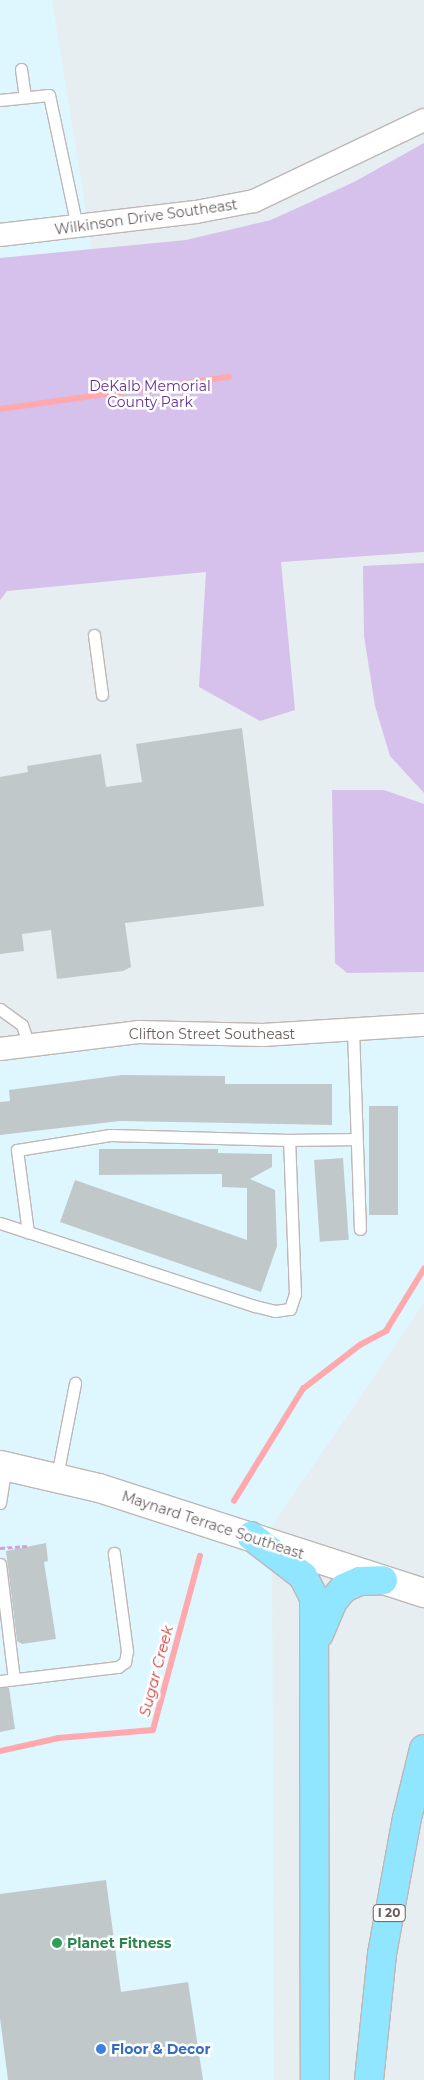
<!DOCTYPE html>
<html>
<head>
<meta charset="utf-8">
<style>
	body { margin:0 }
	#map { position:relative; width:424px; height:2080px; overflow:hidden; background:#e6eef1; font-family:Montserrat,sans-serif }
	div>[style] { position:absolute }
	.commercial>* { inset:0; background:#def7ff }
	.green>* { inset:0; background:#d5c1eb }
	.stream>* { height:5.5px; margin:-2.75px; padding:0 2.75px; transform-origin:2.75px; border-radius:2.75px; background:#ffa9af }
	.building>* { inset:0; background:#c1c8ca; transform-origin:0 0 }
	.path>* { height:3px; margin-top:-1.5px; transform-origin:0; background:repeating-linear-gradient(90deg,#cfa2de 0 5px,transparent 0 7.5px) }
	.roads { filter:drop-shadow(1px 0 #beb7b6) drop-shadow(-1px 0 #beb7b6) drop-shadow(0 1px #beb7b6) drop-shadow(0 -1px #beb7b6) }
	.lane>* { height:11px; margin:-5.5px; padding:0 5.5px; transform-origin:5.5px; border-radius:5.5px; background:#fff }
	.street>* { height:22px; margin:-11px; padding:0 11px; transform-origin:11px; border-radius:11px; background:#fff }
	.secondary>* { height:28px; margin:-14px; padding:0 14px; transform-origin:14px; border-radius:14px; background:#fff }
	.highway>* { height:28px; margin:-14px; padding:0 14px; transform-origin:14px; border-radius:14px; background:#90e5ff }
	.dots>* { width:14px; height:14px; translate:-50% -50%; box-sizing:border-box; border:2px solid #fff; border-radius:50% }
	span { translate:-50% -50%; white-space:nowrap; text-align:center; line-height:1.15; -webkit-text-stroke:5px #fff; paint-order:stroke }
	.shield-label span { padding:1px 4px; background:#fff; border:1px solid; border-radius:4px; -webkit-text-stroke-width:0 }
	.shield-label { font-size:12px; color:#685e5d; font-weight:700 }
	.street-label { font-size:14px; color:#685e5d }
	.park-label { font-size:14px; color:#662f95 }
	.leisure-label { font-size:14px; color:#27864d; font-weight:700 }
	.left { translate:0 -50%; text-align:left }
	.shop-label { font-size:14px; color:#366cbe; font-weight:700 }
	.water-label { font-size:15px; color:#d03d3d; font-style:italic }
</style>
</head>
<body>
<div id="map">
	<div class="commercial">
		<i style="clip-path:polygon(0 0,52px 0,92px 249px,0 258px)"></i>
		<i style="clip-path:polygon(424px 1022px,424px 1303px,272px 1526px,274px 2080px,0 2080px,0 1053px)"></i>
	</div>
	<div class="green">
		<i style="clip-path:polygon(424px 143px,424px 552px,281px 562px,295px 710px,260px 721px,199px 687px,206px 572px,7px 591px,0 600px,0 258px,186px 240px,271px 220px,354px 182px)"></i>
		<i style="clip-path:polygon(424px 563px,424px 793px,390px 756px,375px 706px,364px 636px,363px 566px)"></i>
		<i style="clip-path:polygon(332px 790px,384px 790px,424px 804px,424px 972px,347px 973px,335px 963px)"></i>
	</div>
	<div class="stream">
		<i style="left:0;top:409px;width:231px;rotate:-8deg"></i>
		<i style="left:234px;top:1501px;width:132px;rotate:-58.4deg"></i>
		<i style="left:303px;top:1389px;width:72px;rotate:-37.7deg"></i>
		<i style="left:360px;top:1345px;width:30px;rotate:-28deg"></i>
		<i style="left:386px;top:1331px;width:73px;rotate:-58.5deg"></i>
		<i style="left:0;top:1751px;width:60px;rotate:-12.4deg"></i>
		<i style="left:59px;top:1738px;width:94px;rotate:-4.9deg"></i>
		<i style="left:153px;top:1730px;width:180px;rotate:-74.9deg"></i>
	</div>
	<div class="building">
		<i style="clip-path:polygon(242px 728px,264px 906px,125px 923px,131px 967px,123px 971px,57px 979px,51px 930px,22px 934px,24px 951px,0 954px,0 777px,28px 772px,27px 766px,101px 754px,106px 787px,142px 782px,136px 744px)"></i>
		<i style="clip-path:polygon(122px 1075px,225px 1076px,225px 1084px,332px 1084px,332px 1125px,120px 1121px,0 1135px,0 1102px,10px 1101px,9px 1090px)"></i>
		<i style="left:369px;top:1106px;width:29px;height:109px"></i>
		<i style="clip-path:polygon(99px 1149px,218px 1149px,218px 1153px,272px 1154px,272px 1167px,250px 1179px,275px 1190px,277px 1246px,261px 1292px,60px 1222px,75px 1180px,247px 1240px,247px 1188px,222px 1187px,222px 1174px,99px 1175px)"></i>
		<i style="left:343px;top:1158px;width:82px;height:29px;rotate:86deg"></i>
		<i style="clip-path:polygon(46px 1543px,48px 1561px,44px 1562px,56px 1639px,22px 1644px,17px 1641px,6px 1551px)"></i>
		<i style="clip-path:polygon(0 1688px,9px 1688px,15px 1729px,0 1732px)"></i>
		<i style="clip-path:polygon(106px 1880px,121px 1992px,188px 1982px,203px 2080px,8px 2080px,0 2018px,0 1894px)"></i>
	</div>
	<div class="path">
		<i style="left:0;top:1548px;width:27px;rotate:-4deg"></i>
	</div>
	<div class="roads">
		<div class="lane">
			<i style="left:21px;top:69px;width:28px;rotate:82deg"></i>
			<i style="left:0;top:100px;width:49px;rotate:-5.8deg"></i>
			<i style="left:49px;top:95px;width:135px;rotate:78deg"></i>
			<i style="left:94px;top:635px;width:60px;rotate:82.3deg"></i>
			<i style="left:0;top:1009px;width:27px;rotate:36deg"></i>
			<i style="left:22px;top:1025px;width:21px;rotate:71deg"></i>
			<i style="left:353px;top:1030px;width:199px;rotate:88deg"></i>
			<i style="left:289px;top:1140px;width:66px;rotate:-0.9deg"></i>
			<i style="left:0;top:1223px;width:29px;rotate:18deg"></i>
			<i style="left:28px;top:1232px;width:239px;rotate:18.1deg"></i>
			<i style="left:255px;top:1306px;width:21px;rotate:14deg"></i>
			<i style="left:275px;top:1311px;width:15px;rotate:-8deg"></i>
			<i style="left:290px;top:1309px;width:16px;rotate:-72deg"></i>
			<i style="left:295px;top:1294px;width:154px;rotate:-92.2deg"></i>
			<i style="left:289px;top:1140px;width:179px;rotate:-178.4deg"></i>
			<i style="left:110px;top:1135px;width:94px;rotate:170.8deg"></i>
			<i style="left:17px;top:1150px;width:83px;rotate:82.4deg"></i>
			<i style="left:57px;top:1476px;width:95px;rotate:-79deg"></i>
			<i style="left:0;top:1503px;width:37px;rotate:-81deg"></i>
			<i style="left:0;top:1564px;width:116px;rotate:83.1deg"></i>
			<i style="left:0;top:1681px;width:119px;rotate:-6.8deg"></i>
			<i style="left:118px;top:1667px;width:9px;rotate:-36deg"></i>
			<i style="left:125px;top:1662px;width:11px;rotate:-80deg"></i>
			<i style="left:127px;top:1651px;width:99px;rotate:-97.6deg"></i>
		</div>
		<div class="street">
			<i style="left:0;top:235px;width:197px;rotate:-6.7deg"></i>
			<i style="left:196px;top:212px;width:59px;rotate:-10.7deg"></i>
			<i style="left:254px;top:201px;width:188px;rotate:-25.5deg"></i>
			<i style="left:0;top:1049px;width:139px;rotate:-7deg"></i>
			<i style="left:138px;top:1032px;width:125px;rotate:1.4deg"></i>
			<i style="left:263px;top:1035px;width:161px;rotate:-3.6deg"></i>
		</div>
		<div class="secondary">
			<i style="left:0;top:1465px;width:102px;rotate:13.1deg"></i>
			<i style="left:99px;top:1488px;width:342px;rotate:17.9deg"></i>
		</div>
		<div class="highway">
			<i style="left:251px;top:1536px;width:66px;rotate:37.6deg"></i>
			<i style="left:303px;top:1576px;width:25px;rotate:63deg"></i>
			<i style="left:314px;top:1598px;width:482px;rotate:89.9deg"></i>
			<i style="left:319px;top:1634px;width:36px;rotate:-67deg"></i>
			<i style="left:333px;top:1601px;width:17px;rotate:-50deg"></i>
			<i style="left:344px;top:1588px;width:17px;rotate:-24deg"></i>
			<i style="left:360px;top:1581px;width:23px;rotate:-2deg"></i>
			<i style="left:369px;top:2080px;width:127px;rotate:-84.1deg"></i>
			<i style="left:382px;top:1954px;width:138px;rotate:-79.6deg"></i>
			<i style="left:407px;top:1818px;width:71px;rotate:-76.2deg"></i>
		</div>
	</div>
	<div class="dots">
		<i style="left:57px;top:1943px;background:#2e9e5b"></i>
		<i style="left:101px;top:2049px;background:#3f7fe0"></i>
	</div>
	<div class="shield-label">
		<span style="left:389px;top:1913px">I 20</span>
	</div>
	<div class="street-label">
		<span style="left:146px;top:217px;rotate:-8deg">Wilkinson Drive Southeast</span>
		<span style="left:212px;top:1034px">Clifton Street Southeast</span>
		<span style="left:213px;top:1525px;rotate:18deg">Maynard Terrace Southeast</span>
	</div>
	<div class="park-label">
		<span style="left:150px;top:394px">DeKalb Memorial<br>County Park</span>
	</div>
	<div class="leisure-label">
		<span class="left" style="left:67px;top:1943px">Planet Fitness</span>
	</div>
	<div class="shop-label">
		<span class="left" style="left:111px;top:2049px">Floor &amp; Decor</span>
	</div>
	<div class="water-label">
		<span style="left:156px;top:1671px;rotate:-75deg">Sugar Creek</span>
	</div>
</div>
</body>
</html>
